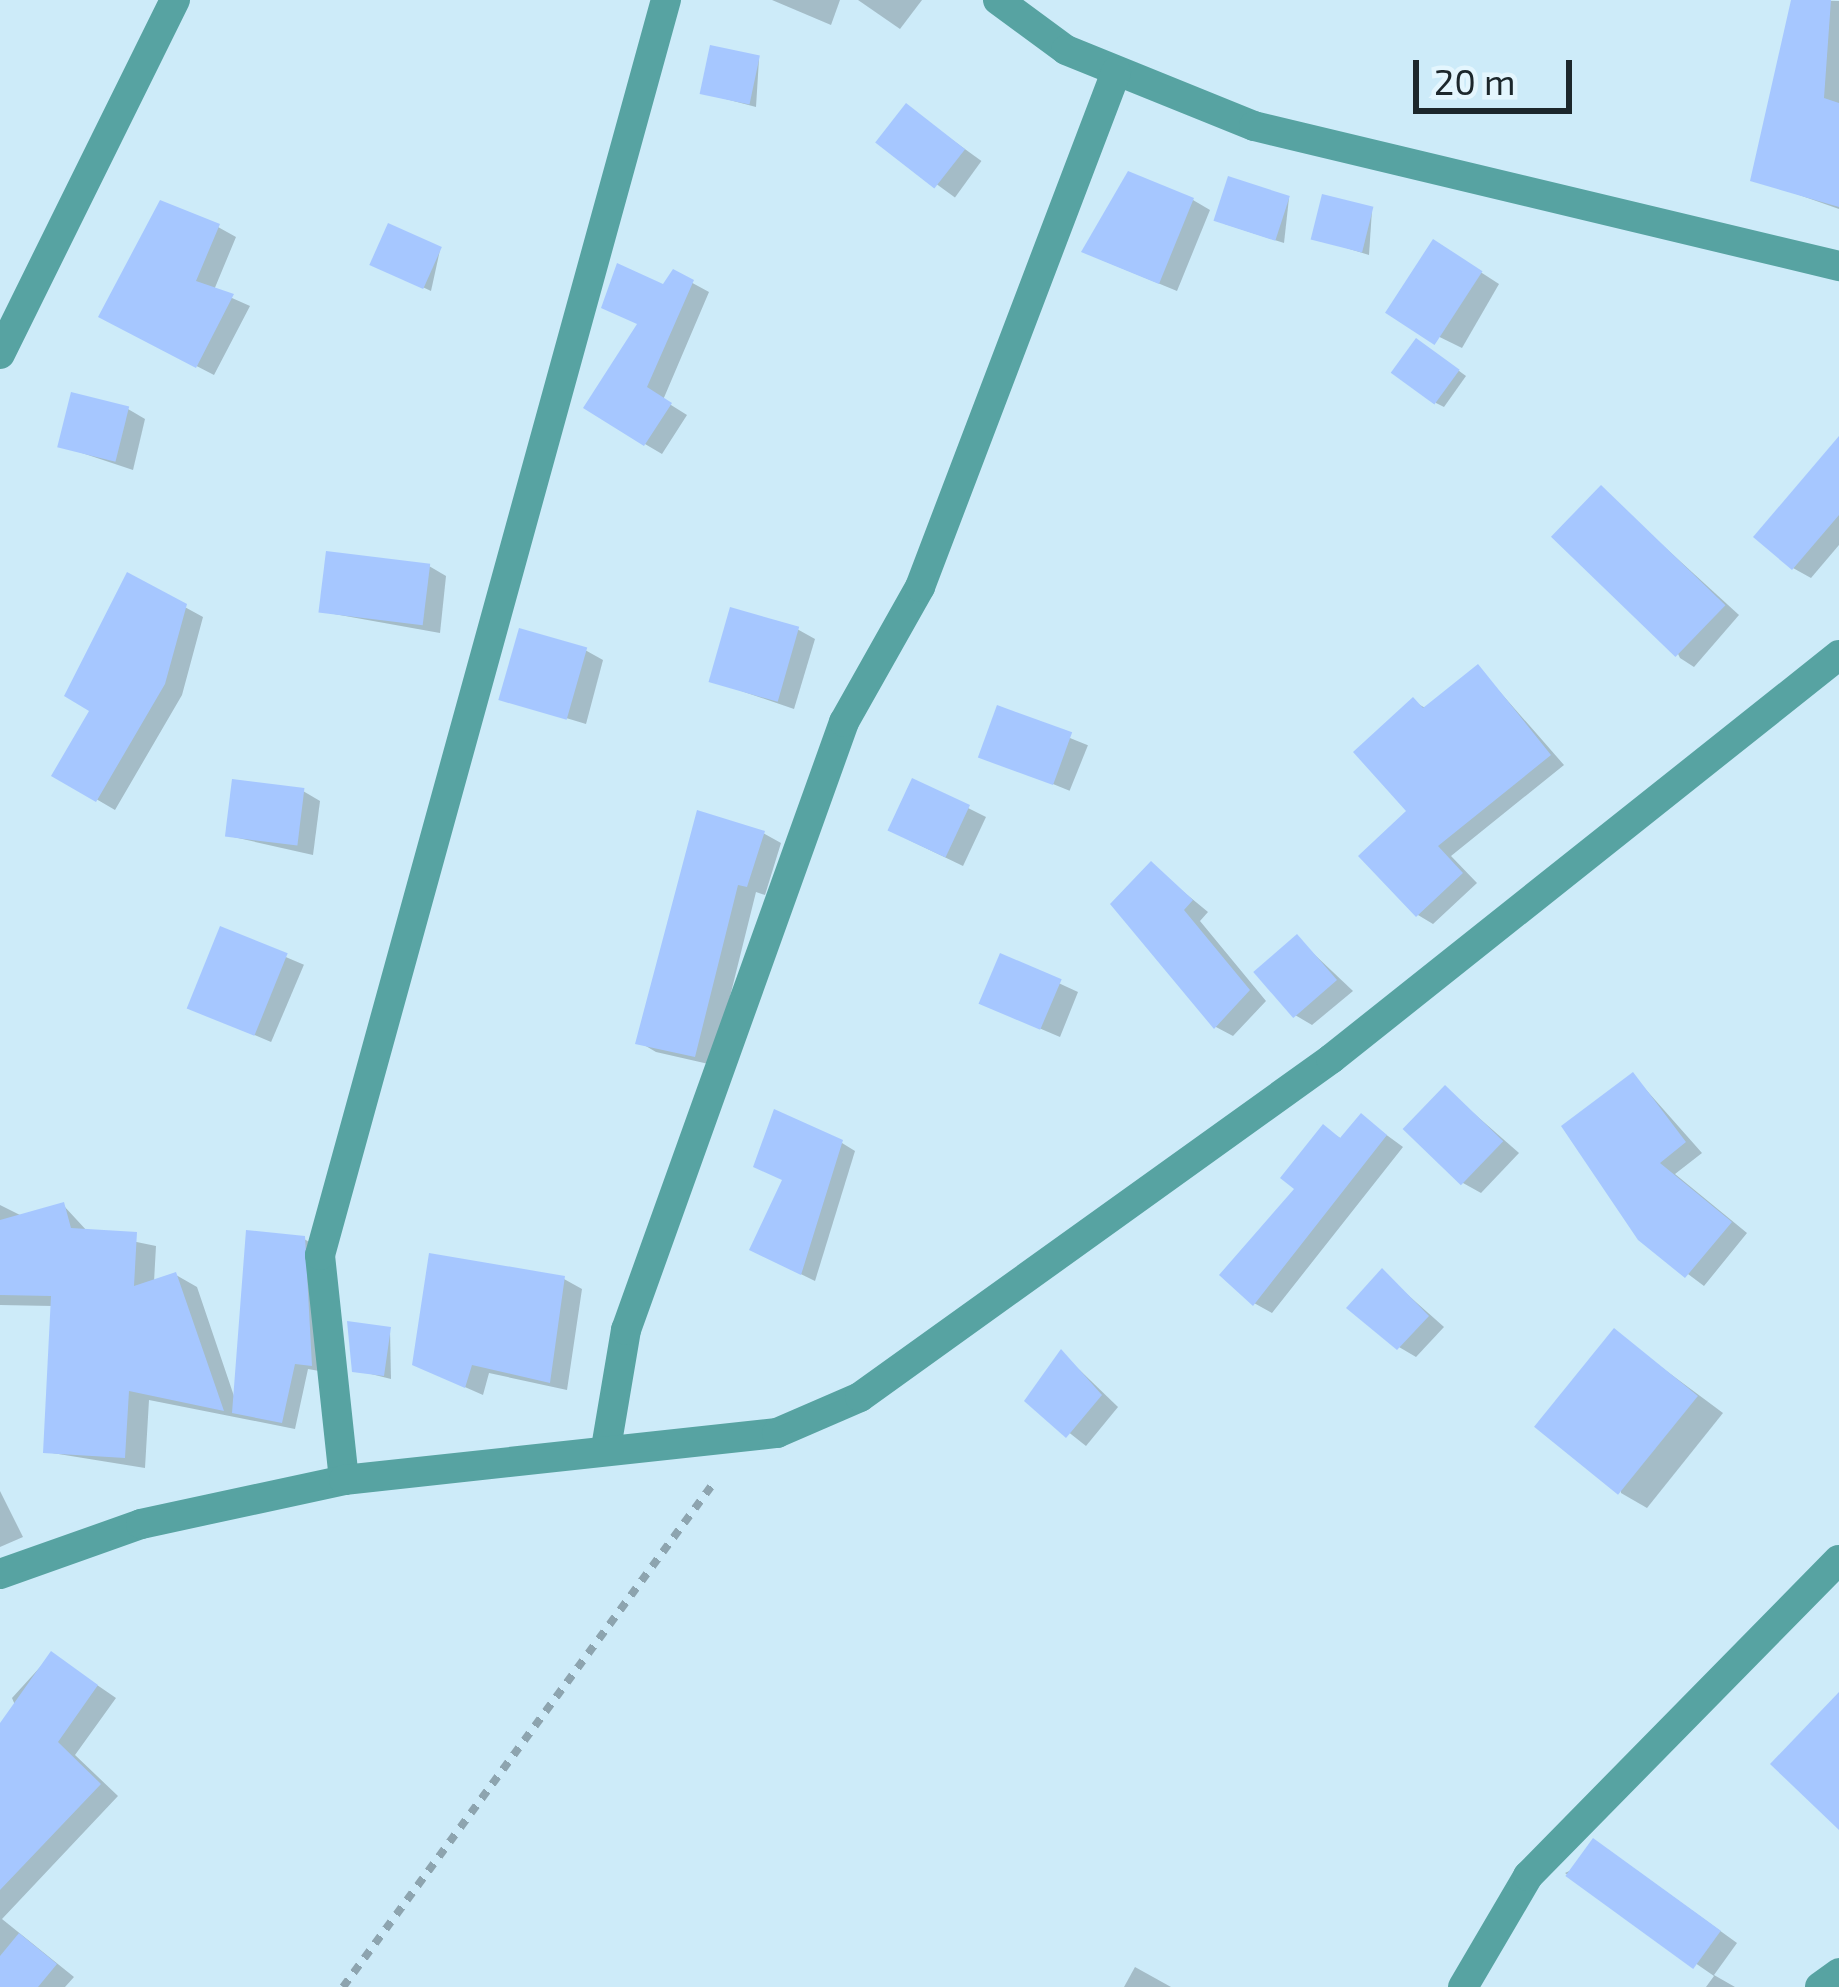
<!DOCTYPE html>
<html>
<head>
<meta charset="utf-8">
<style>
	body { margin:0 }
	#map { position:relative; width:1839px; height:1987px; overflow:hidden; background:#cdebf9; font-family:"Exo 2",sans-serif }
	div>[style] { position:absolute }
	.shadow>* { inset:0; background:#0003; transform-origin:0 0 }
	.building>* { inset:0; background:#a6c7ff; transform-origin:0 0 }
	.path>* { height:8px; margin-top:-4px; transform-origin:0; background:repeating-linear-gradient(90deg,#8da4af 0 9px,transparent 0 18px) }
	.minor>* { height:30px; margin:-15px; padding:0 15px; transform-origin:15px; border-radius:15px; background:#57a3a2 }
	span { translate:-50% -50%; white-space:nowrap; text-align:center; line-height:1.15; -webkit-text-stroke:12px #e4f6fe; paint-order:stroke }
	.scale { position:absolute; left:1413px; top:60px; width:159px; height:54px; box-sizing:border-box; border:6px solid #1c272c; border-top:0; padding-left:15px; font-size:36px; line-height:42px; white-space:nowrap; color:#1c272c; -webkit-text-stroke:9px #e4f6fe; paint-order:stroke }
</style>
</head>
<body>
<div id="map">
	<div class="shadow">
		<i style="clip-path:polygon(772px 0,840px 0,831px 25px)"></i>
		<i style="clip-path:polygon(858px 0,922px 0,900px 29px)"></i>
		<i style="clip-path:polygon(1793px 0,1839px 1px,1839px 209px,1754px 179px)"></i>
		<i style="clip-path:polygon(759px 59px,756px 107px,703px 93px)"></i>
		<i style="left:907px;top:107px;width:92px;height:45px;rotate:36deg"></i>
		<i style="clip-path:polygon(1289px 198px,1284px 243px,1225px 224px)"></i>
		<i style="clip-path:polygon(1193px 200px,1210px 210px,1177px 291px,1102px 260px)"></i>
		<i style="clip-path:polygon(1372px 210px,1369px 255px,1314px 238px)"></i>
		<i style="clip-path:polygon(218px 227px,236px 237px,214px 290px,250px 306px,214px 375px,119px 326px)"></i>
		<i style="clip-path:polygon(440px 250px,431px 291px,380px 267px)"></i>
		<i style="clip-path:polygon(1451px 253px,1499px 284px,1462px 348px,1407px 321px)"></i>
		<i style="clip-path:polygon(674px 273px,709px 292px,663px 400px,687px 415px,662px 454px,645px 444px,640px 325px)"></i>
		<i style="clip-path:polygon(1425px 346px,1466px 376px,1444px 407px,1436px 403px)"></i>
		<i style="clip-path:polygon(128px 409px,145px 419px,133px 470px,61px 446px)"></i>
		<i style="clip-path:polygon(1839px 441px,1839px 545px,1811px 578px,1793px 568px)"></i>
		<i style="clip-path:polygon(1601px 489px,1739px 615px,1694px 667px,1680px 658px)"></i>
		<i style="clip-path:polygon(429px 566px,446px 576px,440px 633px,323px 612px)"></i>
		<i style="clip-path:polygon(128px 576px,203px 617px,182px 695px,115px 810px,55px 775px,93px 710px)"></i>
		<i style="clip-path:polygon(797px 629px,815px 639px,794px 709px,712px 681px)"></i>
		<i style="clip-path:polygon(585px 650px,603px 660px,586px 724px,503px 699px)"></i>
		<i style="clip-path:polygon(1479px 668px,1564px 765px,1451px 856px,1477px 883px,1433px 924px,1418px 915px,1413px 701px,1427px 709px)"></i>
		<i style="left:998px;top:709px;width:97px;height:49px;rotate:22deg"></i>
		<i style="clip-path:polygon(303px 791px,320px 801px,313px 855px,229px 836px)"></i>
		<i style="clip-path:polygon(968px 808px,986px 817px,963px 866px,909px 840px)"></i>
		<i style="clip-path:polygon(763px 833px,781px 843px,765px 895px,756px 892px,713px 1065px,656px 1052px,639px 1042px)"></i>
		<i style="clip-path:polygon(1151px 865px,1208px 912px,1200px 921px,1266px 1001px,1233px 1036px,1216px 1027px)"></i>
		<i style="left:222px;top:930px;width:89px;height:84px;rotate:23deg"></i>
		<i style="clip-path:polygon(1297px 938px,1353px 991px,1312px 1025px,1295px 1015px)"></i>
		<i style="clip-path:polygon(1002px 957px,1078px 992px,1060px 1037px,1001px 1012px)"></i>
		<i style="clip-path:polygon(1633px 1075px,1702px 1153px,1675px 1174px,1747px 1233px,1704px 1286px,1640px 1238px)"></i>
		<i style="clip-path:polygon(1446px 1089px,1519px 1153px,1481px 1193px,1463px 1183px)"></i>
		<i style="clip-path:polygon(1362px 1117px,1403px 1147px,1272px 1313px,1254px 1303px,1323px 1128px,1342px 1139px)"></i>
		<i style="clip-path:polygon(842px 1143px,855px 1151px,815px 1281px,766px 1257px,785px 1180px)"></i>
		<i style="clip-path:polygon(0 1205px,24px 1217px,64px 1206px,88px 1232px,156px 1246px,154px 1282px,176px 1275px,197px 1287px,236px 1402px,304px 1239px,318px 1247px,325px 1372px,308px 1369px,295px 1429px,149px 1400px,145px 1468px,46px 1452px,53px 1306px,0 1305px)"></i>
		<i style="clip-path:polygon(1382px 1272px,1444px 1327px,1416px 1357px,1399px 1347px)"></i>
		<i style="clip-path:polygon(564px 1279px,582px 1289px,567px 1390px,489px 1373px,483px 1395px,433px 1373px)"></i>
		<i style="clip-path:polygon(390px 1330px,391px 1379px,355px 1370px)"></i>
		<i style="clip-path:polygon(1614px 1332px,1723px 1413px,1647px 1508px,1621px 1493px)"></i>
		<i style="clip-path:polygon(1062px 1353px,1118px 1407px,1086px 1446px,1028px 1400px)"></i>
		<i style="clip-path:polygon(0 1491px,23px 1537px,0 1547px)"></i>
		<i style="clip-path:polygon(52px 1654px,116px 1698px,75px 1755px,118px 1796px,2px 1919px,74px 1977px,65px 1987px,0 1987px,0 1729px,26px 1731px,12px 1698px)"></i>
		<i style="clip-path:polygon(1611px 1852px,1737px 1943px,1714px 1975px,1735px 1987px,1706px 1987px,1714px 1976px,1565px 1873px)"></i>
		<i style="clip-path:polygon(1135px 1967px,1171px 1987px,1124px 1987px)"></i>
	</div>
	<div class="building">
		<i style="clip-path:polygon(1791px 0,1831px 0,1824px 98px,1839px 103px,1839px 207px,1750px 181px)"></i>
		<i style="left:710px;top:45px;width:51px;height:50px;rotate:12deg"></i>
		<i style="left:906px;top:103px;width:75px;height:50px;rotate:38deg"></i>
		<i style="clip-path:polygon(1128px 171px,1194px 198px,1159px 284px,1081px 252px)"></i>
		<i style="left:1228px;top:176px;width:65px;height:47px;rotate:18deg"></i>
		<i style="left:1322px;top:194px;width:53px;height:47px;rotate:14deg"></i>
		<i style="clip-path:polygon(160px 200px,220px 224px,196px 281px,234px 294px,196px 368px,98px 317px)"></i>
		<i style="left:388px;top:223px;width:59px;height:46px;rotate:24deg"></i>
		<i style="left:1433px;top:239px;width:59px;height:88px;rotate:33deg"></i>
		<i style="clip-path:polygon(617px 263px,663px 284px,673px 269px,694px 280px,647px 387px,672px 403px,644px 446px,583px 408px,637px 324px,601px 308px)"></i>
		<i style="left:1416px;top:338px;width:54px;height:43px;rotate:36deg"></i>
		<i style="left:71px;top:392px;width:60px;height:57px;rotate:14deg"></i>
		<i style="clip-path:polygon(1839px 436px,1839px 515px,1792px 570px,1753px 537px)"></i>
		<i style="left:1601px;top:485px;width:173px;height:72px;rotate:44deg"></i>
		<i style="left:326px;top:551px;width:105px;height:62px;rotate:7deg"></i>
		<i style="clip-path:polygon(127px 572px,187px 604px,165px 684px,96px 802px,51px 776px,89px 711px,64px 696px)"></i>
		<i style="left:730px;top:607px;width:72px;height:78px;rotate:16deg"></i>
		<i style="left:519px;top:628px;width:71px;height:75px;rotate:16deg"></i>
		<i style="clip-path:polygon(1478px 664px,1551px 755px,1438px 846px,1463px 873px,1416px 917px,1358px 856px,1406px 811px,1353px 752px,1413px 697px,1423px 708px)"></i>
		<i style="left:997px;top:705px;width:80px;height:56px;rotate:20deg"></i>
		<i style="left:912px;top:778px;width:64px;height:58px;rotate:25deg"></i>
		<i style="left:232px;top:779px;width:73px;height:58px;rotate:7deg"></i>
		<i style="clip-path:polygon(697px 810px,765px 831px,747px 887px,738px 885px,695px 1057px,635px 1044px)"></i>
		<i style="clip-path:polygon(1151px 861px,1193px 900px,1184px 910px,1250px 990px,1214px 1029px,1110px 904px)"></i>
		<i style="left:220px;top:926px;width:73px;height:89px;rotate:22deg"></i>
		<i style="left:1297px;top:934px;width:61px;height:58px;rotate:49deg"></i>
		<i style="left:1000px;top:953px;width:67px;height:55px;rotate:23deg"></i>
		<i style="clip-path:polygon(1633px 1072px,1686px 1142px,1660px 1163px,1732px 1222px,1685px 1278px,1638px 1240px,1561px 1126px)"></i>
		<i style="left:1445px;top:1085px;width:81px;height:61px;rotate:44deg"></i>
		<i style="clip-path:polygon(774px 1109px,843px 1140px,801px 1275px,749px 1250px,782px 1180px,753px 1167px)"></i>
		<i style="clip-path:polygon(1361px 1113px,1387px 1135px,1253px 1306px,1219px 1275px,1294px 1189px,1280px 1178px,1323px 1124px,1340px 1138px)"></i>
		<i style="clip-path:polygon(64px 1202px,71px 1228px,137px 1232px,134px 1286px,176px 1272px,224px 1411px,129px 1391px,125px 1458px,43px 1453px,51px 1296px,0 1295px,0 1220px)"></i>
		<i style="clip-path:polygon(246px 1230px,305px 1236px,312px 1366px,295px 1364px,282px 1423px,232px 1413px)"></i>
		<i style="clip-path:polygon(429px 1253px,565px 1276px,550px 1383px,472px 1365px,465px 1388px,412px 1365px)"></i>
		<i style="clip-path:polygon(1382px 1268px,1429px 1316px,1397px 1350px,1346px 1308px)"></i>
		<i style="clip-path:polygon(347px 1321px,391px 1327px,384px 1376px,352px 1372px)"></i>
		<i style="left:1614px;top:1328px;width:108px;height:127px;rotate:39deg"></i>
		<i style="clip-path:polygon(1061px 1349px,1102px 1395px,1066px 1438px,1024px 1401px)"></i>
		<i style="clip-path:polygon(51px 1651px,98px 1685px,58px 1742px,101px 1784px,0 1890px,0 1723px)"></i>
		<i style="clip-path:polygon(1839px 1692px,1839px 1830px,1770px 1764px)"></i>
		<i style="left:1593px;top:1838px;width:158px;height:47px;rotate:36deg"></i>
		<i style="clip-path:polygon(19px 1933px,57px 1964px,38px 1987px,0 1987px,0 1956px)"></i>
	</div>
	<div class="path">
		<i style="left:343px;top:1987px;width:628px;rotate:-53.68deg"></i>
	</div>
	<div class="minor">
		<i style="left:998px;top:0;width:84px;rotate:36.3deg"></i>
		<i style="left:1066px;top:50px;width:203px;rotate:22deg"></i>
		<i style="left:1254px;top:126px;width:602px;rotate:13.46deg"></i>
		<i style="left:0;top:354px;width:395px;rotate:-63.7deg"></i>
		<i style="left:606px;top:1448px;width:120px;rotate:-80.4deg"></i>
		<i style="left:626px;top:1330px;width:646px;rotate:-70.27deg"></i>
		<i style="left:844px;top:722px;width:155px;rotate:-60.6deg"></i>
		<i style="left:920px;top:587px;width:551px;rotate:-69.16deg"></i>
		<i style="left:344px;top:1480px;width:226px;rotate:-96.1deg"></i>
		<i style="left:320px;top:1255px;width:1302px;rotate:-74.59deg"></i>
		<i style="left:0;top:1574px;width:150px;rotate:-19.5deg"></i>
		<i style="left:141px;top:1524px;width:208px;rotate:-12.2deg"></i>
		<i style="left:344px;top:1480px;width:436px;rotate:-6.2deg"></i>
		<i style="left:777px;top:1433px;width:90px;rotate:-23.4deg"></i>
		<i style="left:860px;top:1397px;width:580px;rotate:-35.66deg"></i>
		<i style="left:1331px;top:1059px;width:649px;rotate:-38.49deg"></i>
		<i style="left:1463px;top:1987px;width:129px;rotate:-59.6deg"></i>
		<i style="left:1528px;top:1876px;width:443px;rotate:-45.5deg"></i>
		<i style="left:1820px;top:1987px;width:24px;rotate:-36deg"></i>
	</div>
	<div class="scale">20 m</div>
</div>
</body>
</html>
